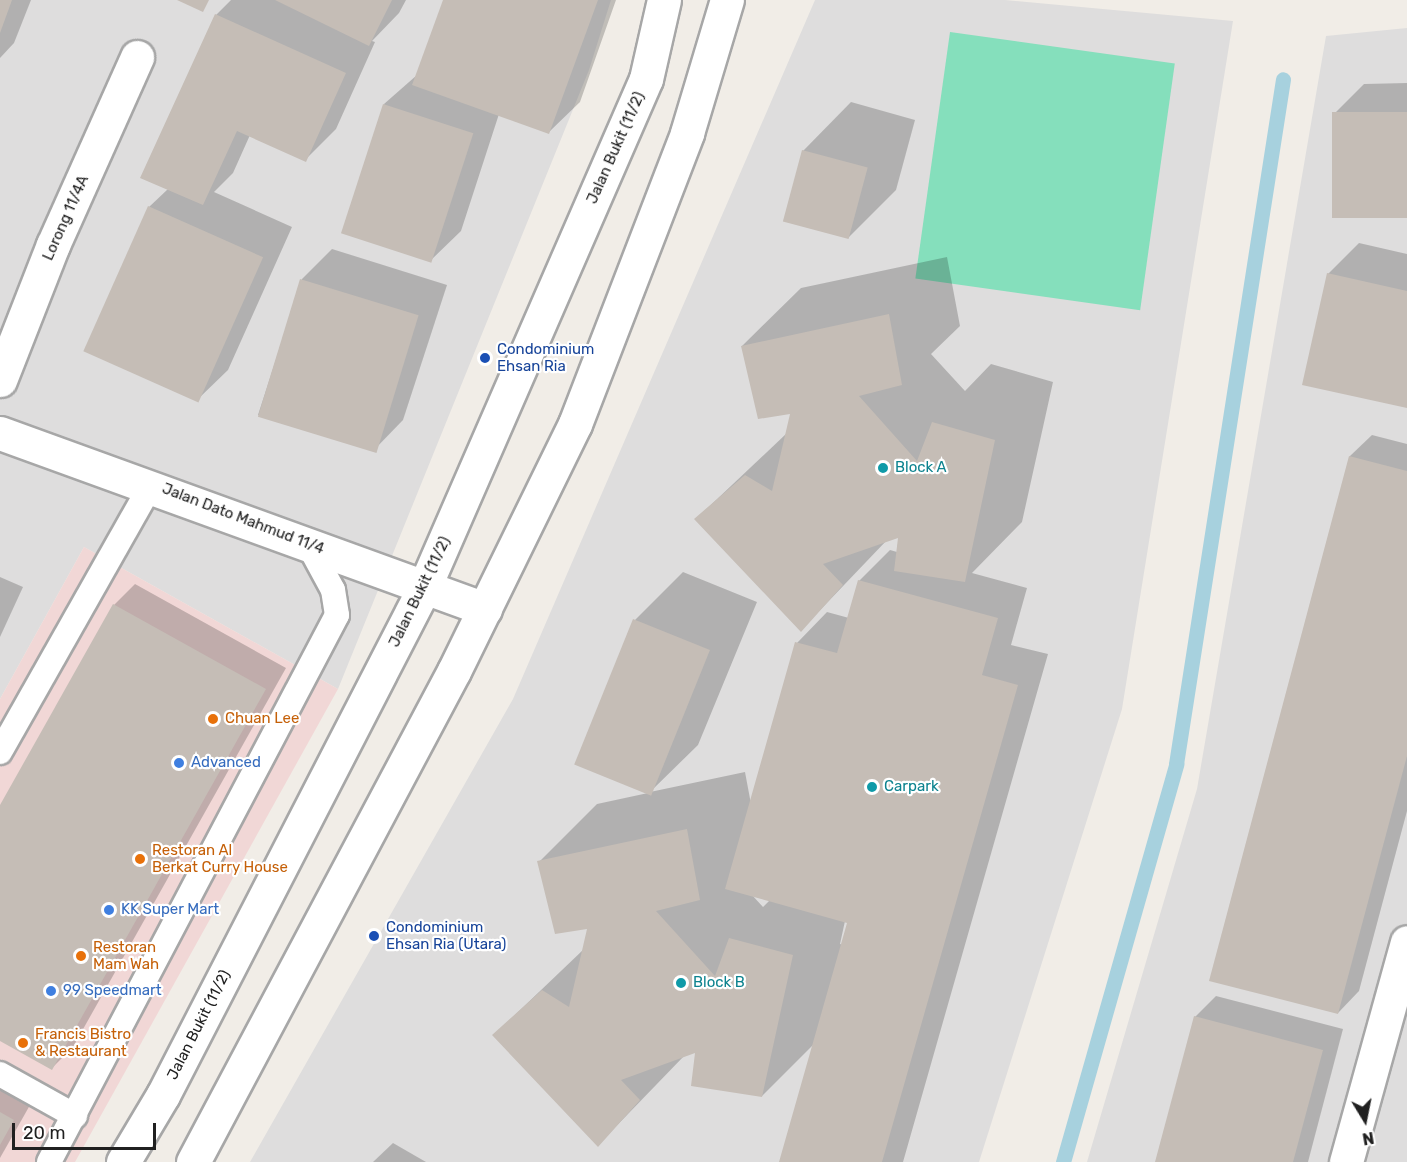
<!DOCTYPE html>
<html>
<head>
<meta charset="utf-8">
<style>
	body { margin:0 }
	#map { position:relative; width:1407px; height:1162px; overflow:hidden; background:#f1ede7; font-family:Rubik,sans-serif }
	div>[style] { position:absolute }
	.residential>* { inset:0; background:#dedddd }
	.commercial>* { inset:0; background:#f1d7d6 }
	.pitch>* { inset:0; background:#85dfbc; transform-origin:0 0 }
	.shadow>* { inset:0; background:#0003 }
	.stream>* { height:15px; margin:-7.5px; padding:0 7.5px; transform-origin:7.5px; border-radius:7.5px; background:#a7d1de }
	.building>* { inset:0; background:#c5bdb6; transform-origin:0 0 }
	.roads { filter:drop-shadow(2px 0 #a7a7a7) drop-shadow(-2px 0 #a7a7a7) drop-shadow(0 2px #a7a7a7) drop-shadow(0 -2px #a7a7a7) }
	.service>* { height:24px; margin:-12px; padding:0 12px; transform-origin:12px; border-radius:12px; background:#fff }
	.minor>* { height:33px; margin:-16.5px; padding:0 16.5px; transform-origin:16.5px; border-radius:16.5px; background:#fff }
	.tertiary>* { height:33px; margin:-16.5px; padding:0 16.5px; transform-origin:16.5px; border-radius:16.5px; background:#fff }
	.dots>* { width:16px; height:16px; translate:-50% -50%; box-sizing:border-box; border:3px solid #fff; border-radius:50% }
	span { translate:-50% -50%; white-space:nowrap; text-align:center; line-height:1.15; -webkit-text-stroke:4.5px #fff; paint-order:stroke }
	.street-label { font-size:15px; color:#202020 }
	.transit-label { font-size:15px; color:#164399 }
	.left { translate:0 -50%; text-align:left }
	.culture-label { font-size:15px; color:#0d838f }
	.food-label { font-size:15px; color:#c56008 }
	.shop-label { font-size:15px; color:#366cbe }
	.north { position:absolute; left:1335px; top:1090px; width:60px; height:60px; -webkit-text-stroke:4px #fff; paint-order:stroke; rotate:170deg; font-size:16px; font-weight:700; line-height:24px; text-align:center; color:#202020 }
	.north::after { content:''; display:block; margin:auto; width:21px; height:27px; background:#202020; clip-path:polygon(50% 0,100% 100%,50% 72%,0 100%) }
	.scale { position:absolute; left:12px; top:1123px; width:144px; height:27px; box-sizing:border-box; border:3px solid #202020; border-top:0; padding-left:8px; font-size:18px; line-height:21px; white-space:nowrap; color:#202020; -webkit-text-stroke:4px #fff; paint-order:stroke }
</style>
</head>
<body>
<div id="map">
	<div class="residential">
		<i style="clip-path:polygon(0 0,611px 0,589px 70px,338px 689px,84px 547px,0 699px)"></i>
		<i style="clip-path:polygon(815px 0,1005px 0,1233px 21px,1122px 709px,979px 1162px,250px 1162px,513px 699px)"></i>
		<i style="clip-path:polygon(1407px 28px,1407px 1162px,1087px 1162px,1197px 789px,1326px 36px)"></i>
	</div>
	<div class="commercial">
		<i style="clip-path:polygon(84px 547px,338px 689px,75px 1162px,0 1162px,0 699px)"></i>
	</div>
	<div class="pitch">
		<i style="left:950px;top:32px;width:227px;height:249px;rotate:8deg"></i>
	</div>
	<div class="shadow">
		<i style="clip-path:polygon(0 0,31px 0,14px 43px,0 58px)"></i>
		<i style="clip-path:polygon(231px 0,406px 0,399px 13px,372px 41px,375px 42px,336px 129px,305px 160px,250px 135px,233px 173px,214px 192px,292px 227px,228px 370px,197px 400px,149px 207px,168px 189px,216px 15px)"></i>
		<i style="clip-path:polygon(444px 0,616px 0,580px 102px,549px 132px,499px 114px,461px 231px,430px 261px,384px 104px,417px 75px)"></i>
		<i style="clip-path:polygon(1407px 83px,1407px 217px,1333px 115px,1364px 84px)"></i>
		<i style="clip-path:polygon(851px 102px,915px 120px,896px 190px,848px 238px,803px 151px)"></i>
		<i style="clip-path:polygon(1359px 243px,1407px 254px,1407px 406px,1328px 274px)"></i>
		<i style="clip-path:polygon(332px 249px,447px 285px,403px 420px,373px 451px,258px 415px,302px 279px)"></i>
		<i style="clip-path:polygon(evenodd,947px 257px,960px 326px,931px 354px,965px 391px,991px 364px,1053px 382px,1022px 522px,972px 573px,1027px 588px,1011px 645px,1048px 654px,903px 1162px,781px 1162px,815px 1043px,762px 1096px,697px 1051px,685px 1055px,598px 1145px,494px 1035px,584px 949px,589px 927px,539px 862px,597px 804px,648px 793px,635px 620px,683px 572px,757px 602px,698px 745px,650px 792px,745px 772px,751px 804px,797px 643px,827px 612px,849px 618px,859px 581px,890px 550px,897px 552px,899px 535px,888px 539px,801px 630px,696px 519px,787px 433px,792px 412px,742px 346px,801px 288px,947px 257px,752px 895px,770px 900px,763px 907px,752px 895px,947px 257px,845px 921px,849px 922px,843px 945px,840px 944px,845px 921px)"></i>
		<i style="clip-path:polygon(1372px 435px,1407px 444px,1407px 811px,1359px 991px,1338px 1013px,1211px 980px,1350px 456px)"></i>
		<i style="clip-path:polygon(0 577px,23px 587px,0 637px)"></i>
		<i style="clip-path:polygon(135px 584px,286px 668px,73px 1047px,52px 1068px,0 1040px,0 808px,114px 605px)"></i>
		<i style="clip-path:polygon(1216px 996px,1343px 1029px,1308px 1162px,1156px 1162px,1195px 1017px)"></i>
		<i style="clip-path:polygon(0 1078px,34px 1098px,0 1158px)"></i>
		<i style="clip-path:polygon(393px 1143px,426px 1162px,373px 1162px)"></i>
	</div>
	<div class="stream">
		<i style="left:1063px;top:1162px;width:414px;rotate:-74.1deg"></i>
		<i style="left:1176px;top:764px;width:693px;rotate:-81.12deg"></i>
	</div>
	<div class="building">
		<i style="clip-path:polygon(0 0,12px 0,0 33px)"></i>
		<i style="clip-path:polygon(177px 0,209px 0,203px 12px)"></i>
		<i style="clip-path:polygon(275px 0,392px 0,369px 46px)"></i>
		<i style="clip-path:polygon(443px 0,598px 0,549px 134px,412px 85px)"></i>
		<i style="clip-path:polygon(215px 14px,346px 73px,306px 162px,237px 131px,203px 205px,140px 178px)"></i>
		<i style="left:383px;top:104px;width:95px;height:136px;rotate:18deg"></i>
		<i style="left:1407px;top:112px;width:106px;height:75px;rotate:90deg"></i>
		<i style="left:802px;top:150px;width:68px;height:74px;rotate:15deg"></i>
		<i style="left:148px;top:206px;width:126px;height:159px;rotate:24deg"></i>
		<i style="clip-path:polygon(1327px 273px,1407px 291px,1407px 408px,1302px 385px)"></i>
		<i style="left:300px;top:279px;width:124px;height:144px;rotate:17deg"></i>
		<i style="clip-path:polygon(889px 314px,902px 385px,859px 396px,917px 461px,932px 422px,995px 440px,965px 582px,894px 571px,898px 538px,823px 564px,843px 585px,801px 632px,694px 519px,745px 475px,772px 491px,790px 414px,758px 419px,741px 346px)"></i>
		<i style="clip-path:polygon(1349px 456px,1407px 471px,1407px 756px,1338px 1014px,1209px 981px)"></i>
		<i style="clip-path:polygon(858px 580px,998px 618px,982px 675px,1018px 685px,882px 1162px,779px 1162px,847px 923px,725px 889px,795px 642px,837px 653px)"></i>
		<i style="clip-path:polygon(113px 604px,266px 689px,52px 1070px,0 1041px,0 805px)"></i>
		<i style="left:633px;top:619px;width:83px;height:157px;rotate:22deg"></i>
		<i style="clip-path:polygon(687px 829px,700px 900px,656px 911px,715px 976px,729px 938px,793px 955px,762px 1097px,691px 1086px,695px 1053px,621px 1080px,640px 1100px,598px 1147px,492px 1035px,542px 990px,569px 1007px,587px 929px,555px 934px,537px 861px)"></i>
		<i style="clip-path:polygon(1194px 1016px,1323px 1050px,1293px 1162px,1155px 1162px)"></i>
		<i style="clip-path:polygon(0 1112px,14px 1120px,0 1145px)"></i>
	</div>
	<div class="roads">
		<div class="service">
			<i style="left:0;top:752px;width:307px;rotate:-60.5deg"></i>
			<i style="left:0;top:1074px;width:86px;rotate:29.2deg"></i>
			<i style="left:49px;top:1162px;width:618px;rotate:-62.23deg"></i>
			<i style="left:337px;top:615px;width:25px;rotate:-99deg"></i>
			<i style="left:333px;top:590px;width:52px;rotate:-118.5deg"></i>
		</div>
		<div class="minor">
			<i style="left:0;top:380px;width:145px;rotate:-68.6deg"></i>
			<i style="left:53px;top:245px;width:206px;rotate:-65.9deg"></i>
			<i style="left:1346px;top:1162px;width:228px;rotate:-74.5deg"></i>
		</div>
		<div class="tertiary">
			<i style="left:0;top:433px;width:516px;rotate:19.95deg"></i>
			<i style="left:123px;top:1162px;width:78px;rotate:-59.2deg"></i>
			<i style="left:163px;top:1095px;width:570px;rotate:-62.76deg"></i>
			<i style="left:424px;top:588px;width:555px;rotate:-66.44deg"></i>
			<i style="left:646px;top:79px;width:81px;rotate:-77.2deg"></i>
			<i style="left:193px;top:1162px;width:556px;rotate:-62.01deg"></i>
			<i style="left:454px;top:671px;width:275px;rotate:-63.9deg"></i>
			<i style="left:575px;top:424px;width:312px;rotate:-68.9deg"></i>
			<i style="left:687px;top:133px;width:139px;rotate:-73.3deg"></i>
		</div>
	</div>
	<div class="dots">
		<i style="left:485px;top:358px;background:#1a4fb4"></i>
		<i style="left:883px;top:468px;background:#0f9aa8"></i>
		<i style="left:213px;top:719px;background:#e8710a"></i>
		<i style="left:179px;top:763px;background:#3f7fe0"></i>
		<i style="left:872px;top:787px;background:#0f9aa8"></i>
		<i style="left:140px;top:859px;background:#e8710a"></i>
		<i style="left:109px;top:910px;background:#3f7fe0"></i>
		<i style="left:374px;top:936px;background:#1a4fb4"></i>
		<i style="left:81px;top:956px;background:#e8710a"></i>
		<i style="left:681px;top:983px;background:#0f9aa8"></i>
		<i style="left:51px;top:991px;background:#3f7fe0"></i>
		<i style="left:23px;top:1043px;background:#e8710a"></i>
	</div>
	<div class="street-label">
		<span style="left:616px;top:148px;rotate:-66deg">Jalan Bukit (11/2)</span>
		<span style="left:66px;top:218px;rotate:-66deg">Lorong 11/4A</span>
		<span style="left:243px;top:519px;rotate:21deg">Jalan Dato Mahmud 11/4</span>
		<span style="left:420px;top:592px;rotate:-64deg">Jalan Bukit (11/2)</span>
		<span style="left:199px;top:1025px;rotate:-63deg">Jalan Bukit (11/2)</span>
	</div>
	<div class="transit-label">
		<span class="left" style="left:497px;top:358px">Condominium<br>Ehsan Ria</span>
		<span class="left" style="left:386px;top:936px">Condominium<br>Ehsan Ria (Utara)</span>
	</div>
	<div class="culture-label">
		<span class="left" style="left:895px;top:468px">Block A</span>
		<span class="left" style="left:884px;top:787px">Carpark</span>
		<span class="left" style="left:693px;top:983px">Block B</span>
	</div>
	<div class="food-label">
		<span class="left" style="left:225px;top:719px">Chuan Lee</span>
		<span class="left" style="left:152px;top:859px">Restoran Al<br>Berkat Curry House</span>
		<span class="left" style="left:93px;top:956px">Restoran<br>Mam Wah</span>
		<span class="left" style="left:35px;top:1043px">Francis Bistro<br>&amp; Restaurant</span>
	</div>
	<div class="shop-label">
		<span class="left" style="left:191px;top:763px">Advanced</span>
		<span class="left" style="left:121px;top:910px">KK Super Mart</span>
		<span class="left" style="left:63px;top:991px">99 Speedmart</span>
	</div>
	<div class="north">N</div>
	<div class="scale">20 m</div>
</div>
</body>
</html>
